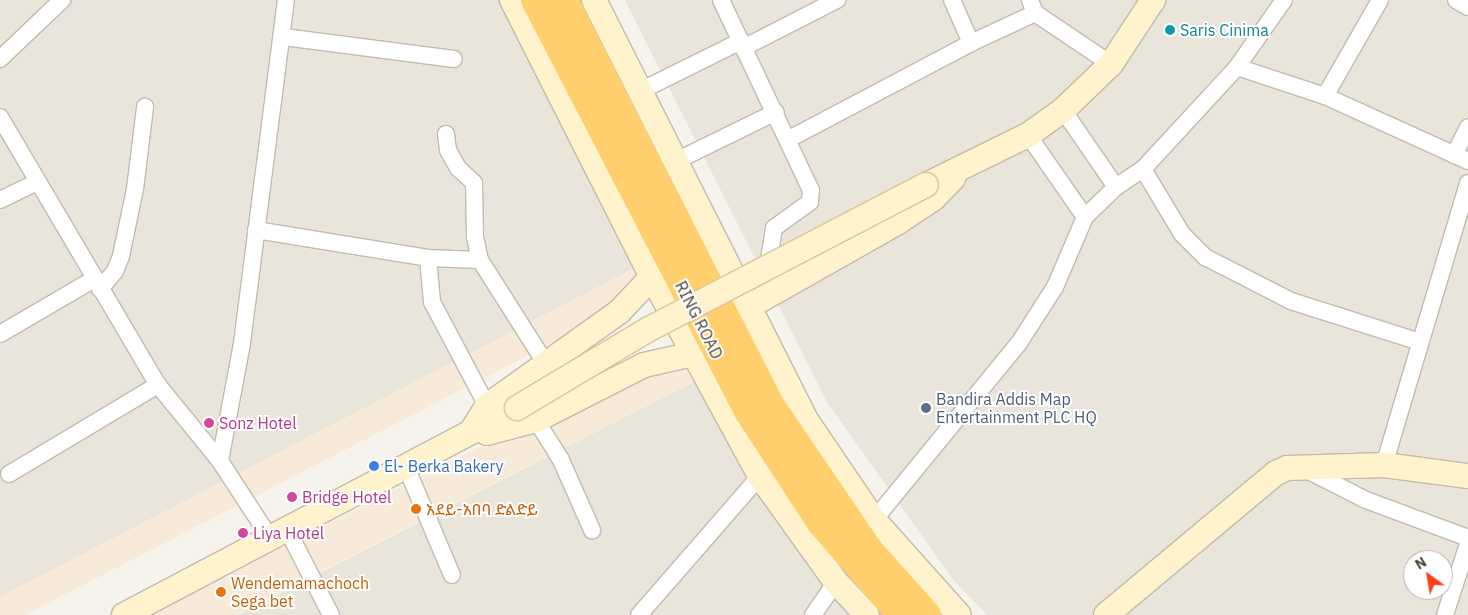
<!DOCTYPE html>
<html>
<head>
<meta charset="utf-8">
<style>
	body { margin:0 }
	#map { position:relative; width:1468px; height:615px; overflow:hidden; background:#f6f3ec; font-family:"IBM Plex Sans","Noto Sans Ethiopic",sans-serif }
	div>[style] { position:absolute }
	.residential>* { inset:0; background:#eae5da }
	.commercial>* { inset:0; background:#f7ead8; transform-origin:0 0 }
	.roads { filter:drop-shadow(1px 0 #c2bbae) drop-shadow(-1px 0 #c2bbae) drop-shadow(0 1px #c2bbae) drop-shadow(0 -1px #c2bbae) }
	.street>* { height:16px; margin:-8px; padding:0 8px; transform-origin:8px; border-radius:8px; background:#fff }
	.secondary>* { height:24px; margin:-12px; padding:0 12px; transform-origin:12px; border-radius:12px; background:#fff3cd }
	.highway>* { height:28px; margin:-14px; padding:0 14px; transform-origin:14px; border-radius:14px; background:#ffcf6e }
	.bridges { filter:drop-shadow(1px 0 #d6c79b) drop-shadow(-1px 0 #d6c79b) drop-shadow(0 1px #d6c79b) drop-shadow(0 -1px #d6c79b) }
	.secondary-bridge>* { height:24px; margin:-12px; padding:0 12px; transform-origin:12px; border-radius:12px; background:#fff3cd }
	.dots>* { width:14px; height:14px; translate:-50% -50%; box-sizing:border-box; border:2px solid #fff; border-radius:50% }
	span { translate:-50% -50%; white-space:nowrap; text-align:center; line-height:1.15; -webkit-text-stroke:4px #fff; paint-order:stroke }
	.culture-label { font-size:16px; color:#0d838f }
	.left { translate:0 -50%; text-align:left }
	.street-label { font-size:16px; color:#4b4439 }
	.service-label { font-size:16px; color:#4e5e75 }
	.hotel-label { font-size:16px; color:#b23c85 }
	.shop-label { font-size:16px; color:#366cbe }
	.food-label { font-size:16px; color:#c56008 }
	.north { position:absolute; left:1403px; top:550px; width:50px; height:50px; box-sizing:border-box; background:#fff; border:1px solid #b7b4b0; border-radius:50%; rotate:328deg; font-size:14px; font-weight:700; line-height:20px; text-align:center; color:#4b4439 }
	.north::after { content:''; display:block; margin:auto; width:18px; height:22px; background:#fc3f1d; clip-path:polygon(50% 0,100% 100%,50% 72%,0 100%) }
</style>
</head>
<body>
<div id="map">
	<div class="residential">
		<i style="clip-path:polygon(0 0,519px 0,656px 257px,0 597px)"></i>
		<i style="clip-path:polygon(evenodd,625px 0,1468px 0,1468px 615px,987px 615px,954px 581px,827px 402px,625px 0,1413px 560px,1443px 560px,1443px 590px,1413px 590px,1413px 560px)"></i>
		<i style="clip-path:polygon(707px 375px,860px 615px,238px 615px)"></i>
	</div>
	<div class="commercial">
		<i style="clip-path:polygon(656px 257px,666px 284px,25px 615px,0 615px,0 597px)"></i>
		<i style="left:689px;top:340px;width:39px;height:603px;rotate:63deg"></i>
	</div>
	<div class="roads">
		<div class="street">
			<i style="left:721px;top:0;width:210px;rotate:64.7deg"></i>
			<i style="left:811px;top:190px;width:12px;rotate:95deg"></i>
			<i style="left:810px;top:202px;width:44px;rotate:144.2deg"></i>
			<i style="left:774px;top:228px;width:37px;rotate:99deg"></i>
			<i style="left:1030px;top:0;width:14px;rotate:69deg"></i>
			<i style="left:1035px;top:13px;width:92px;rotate:33.9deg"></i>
			<i style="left:1456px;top:0;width:14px;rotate:30deg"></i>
			<i style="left:284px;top:37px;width:171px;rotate:7.4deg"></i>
			<i style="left:971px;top:43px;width:71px;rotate:-25.1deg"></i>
			<i style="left:743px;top:48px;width:106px;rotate:-27.1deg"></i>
			<i style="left:0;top:59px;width:86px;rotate:-43.6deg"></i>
			<i style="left:1237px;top:67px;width:82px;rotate:-55deg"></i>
			<i style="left:640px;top:91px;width:113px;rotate:-26.3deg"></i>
			<i style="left:1325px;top:96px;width:111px;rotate:-60.2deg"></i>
			<i style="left:1063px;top:110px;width:93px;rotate:55.5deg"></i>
			<i style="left:0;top:117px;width:311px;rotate:59.5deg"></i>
			<i style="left:158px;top:385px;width:98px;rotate:50.8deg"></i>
			<i style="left:446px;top:134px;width:16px;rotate:83deg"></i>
			<i style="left:448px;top:150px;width:21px;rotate:61deg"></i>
			<i style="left:458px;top:168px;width:22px;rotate:43deg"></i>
			<i style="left:474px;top:183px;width:54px;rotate:88.9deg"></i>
			<i style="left:475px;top:237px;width:24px;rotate:78deg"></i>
			<i style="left:1028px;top:135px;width:100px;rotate:55.2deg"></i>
			<i style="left:789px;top:139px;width:206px;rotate:-27.8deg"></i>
			<i style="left:971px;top:43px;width:47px;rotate:-113.8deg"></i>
			<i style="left:1454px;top:155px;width:31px;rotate:-63deg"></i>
			<i style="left:676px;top:161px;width:111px;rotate:-26.1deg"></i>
			<i style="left:1143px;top:169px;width:76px;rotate:59deg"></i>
			<i style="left:1182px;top:234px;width:33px;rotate:45deg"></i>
			<i style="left:1205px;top:257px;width:97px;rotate:27.1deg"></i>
			<i style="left:1291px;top:301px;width:135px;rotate:17.6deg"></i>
			<i style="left:0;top:200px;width:41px;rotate:-25.9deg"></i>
			<i style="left:256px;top:230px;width:174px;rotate:9.2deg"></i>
			<i style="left:428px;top:258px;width:52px;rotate:2.2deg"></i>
			<i style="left:480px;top:260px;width:123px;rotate:57.6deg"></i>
			<i style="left:428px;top:258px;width:44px;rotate:84.8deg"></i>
			<i style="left:432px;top:302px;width:118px;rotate:62.1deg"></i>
			<i style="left:100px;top:289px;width:23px;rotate:-50deg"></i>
			<i style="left:115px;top:271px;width:16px;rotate:-68deg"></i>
			<i style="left:121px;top:256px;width:68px;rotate:-78.2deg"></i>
			<i style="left:135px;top:189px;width:83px;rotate:-83deg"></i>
			<i style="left:0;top:334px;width:109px;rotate:-30.3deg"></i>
			<i style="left:536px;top:420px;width:47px;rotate:58deg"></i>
			<i style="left:561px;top:460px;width:77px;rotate:66.1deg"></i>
			<i style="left:1384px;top:465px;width:294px;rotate:-73.4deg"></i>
			<i style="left:407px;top:469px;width:115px;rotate:67deg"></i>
			<i style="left:1305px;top:469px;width:68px;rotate:26.9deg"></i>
			<i style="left:1366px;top:500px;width:109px;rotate:20.4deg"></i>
			<i style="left:9px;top:474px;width:174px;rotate:-30.9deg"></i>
			<i style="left:874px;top:520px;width:229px;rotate:-50.7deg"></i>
			<i style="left:1019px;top:343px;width:67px;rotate:-57.3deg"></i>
			<i style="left:1055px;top:287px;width:76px;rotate:-66.8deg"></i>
			<i style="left:1085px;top:217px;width:43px;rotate:-44.1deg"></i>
			<i style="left:1116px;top:187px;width:32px;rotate:-34deg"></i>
			<i style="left:1143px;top:169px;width:139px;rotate:-47.3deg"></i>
			<i style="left:1237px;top:67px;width:93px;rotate:18.2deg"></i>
			<i style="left:1325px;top:96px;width:157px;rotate:24.4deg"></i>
			<i style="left:287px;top:529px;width:97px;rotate:62.9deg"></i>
			<i style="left:270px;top:538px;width:92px;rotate:-123deg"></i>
			<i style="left:220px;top:461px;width:120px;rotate:-79.4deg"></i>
			<i style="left:242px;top:343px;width:346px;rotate:-82.7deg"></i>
			<i style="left:639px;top:615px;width:184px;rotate:-49deg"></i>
			<i style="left:813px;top:615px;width:40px;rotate:-55.1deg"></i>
			<i style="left:1445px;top:615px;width:75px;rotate:-72.1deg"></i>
		</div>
		<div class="secondary">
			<i style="left:512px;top:0;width:310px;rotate:63.2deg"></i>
			<i style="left:652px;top:277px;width:226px;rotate:61.5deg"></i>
			<i style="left:760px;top:476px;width:130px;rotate:54.4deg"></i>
			<i style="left:836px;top:582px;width:45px;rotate:46.8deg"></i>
			<i style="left:594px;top:0;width:474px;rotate:63.2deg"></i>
			<i style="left:808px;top:423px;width:117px;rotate:55.8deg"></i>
			<i style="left:874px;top:520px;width:127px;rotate:48.2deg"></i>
			<i style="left:926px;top:185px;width:114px;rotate:-26.1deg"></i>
			<i style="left:1028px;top:135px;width:43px;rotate:-35.5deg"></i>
			<i style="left:1063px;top:110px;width:66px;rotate:-43.8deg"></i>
			<i style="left:1111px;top:64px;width:77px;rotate:-56.7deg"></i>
			<i style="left:748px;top:307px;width:172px;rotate:-29.5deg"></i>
			<i style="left:898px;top:222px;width:43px;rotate:-33.7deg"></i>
			<i style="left:934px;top:198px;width:28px;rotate:-46deg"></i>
			<i style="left:471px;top:432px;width:31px;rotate:-58deg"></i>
			<i style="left:487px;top:406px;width:162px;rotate:-35.5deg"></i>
			<i style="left:619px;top:312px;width:48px;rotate:-46.7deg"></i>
			<i style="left:487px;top:433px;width:51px;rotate:-14.9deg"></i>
			<i style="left:536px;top:420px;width:121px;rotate:-27deg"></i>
			<i style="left:644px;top:365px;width:50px;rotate:-12.7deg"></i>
			<i style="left:124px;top:615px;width:444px;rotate:-27.8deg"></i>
			<i style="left:1106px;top:615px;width:222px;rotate:-39.9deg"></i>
			<i style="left:1276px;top:473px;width:12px;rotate:-24deg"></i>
			<i style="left:1287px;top:468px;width:97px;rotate:-1.8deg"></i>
			<i style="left:1384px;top:465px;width:85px;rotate:7.5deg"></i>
		</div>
		<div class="highway">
			<i style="left:535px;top:0;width:463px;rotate:62.6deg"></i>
			<i style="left:748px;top:411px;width:134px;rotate:56.9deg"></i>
			<i style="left:821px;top:523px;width:122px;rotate:49deg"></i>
			<i style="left:564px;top:0;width:456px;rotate:63deg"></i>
			<i style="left:771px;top:406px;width:174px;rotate:55.8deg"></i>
			<i style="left:869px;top:550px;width:87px;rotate:48.3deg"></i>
		</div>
	</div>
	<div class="bridges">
		<div class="secondary-bridge">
			<i style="left:517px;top:408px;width:154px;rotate:-30.9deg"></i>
			<i style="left:649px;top:329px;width:312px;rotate:-27.5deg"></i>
		</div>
	</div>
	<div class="dots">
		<i style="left:1170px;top:30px;background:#0f9aa8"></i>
		<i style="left:926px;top:408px;background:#5c6f8a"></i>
		<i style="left:209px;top:423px;background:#d1479c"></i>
		<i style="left:374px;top:466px;background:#3f7fe0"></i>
		<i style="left:292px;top:497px;background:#d1479c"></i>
		<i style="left:416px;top:509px;background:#e8710a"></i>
		<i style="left:243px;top:533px;background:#d1479c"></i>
		<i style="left:221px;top:592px;background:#e8710a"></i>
	</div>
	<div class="culture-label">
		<span class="left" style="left:1180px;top:30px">Saris Cinima</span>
	</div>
	<div class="street-label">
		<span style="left:699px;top:320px;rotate:63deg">RING ROAD</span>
	</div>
	<div class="service-label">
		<span class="left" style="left:936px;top:408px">Bandira Addis Map<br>Entertainment PLC HQ</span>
	</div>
	<div class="hotel-label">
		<span class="left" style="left:219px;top:423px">Sonz Hotel</span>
		<span class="left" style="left:302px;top:497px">Bridge Hotel</span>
		<span class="left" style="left:253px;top:533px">Liya Hotel</span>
	</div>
	<div class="shop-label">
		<span class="left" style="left:384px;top:466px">El- Berka Bakery</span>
	</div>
	<div class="food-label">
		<span class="left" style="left:426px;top:509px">አደይ-አበባ ድልድይ</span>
		<span class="left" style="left:231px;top:592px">Wendemamachoch<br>Sega bet</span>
	</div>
	<div class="north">N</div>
</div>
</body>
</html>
